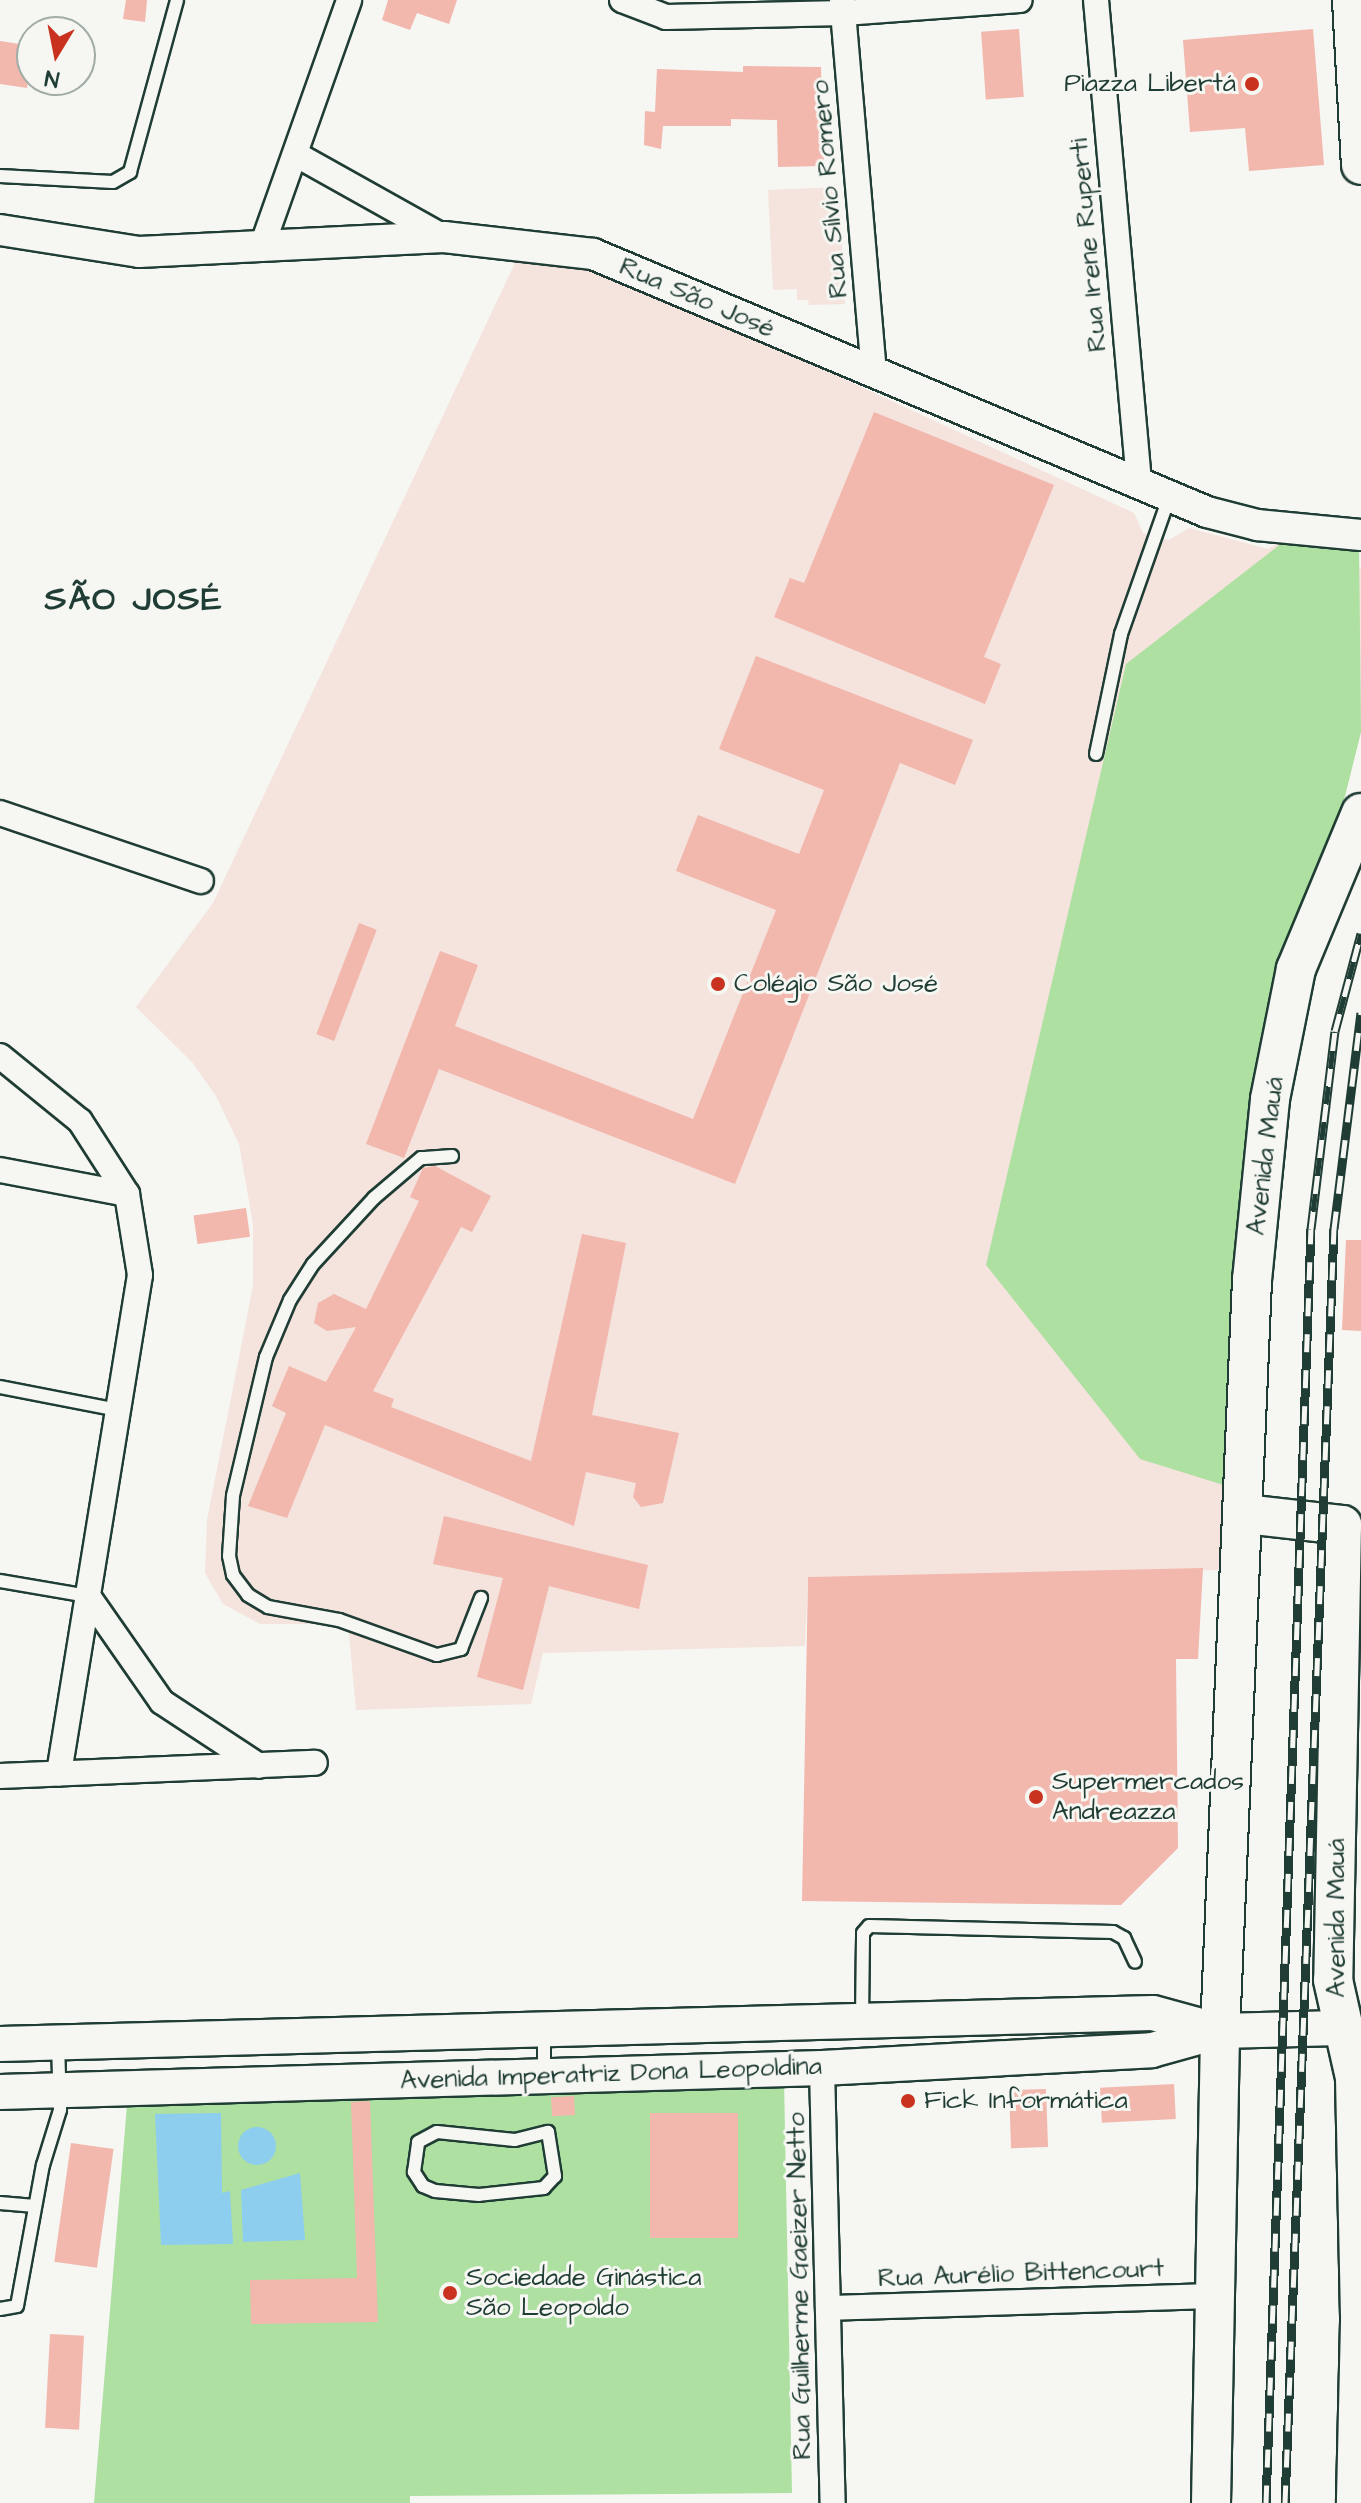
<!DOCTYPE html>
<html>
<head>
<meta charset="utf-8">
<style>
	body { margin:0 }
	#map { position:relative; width:1361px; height:2503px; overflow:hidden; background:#f6f6f2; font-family:"Architects Daughter",sans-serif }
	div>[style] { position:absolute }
	.built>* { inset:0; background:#f5e3dd }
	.green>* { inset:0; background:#ade0a1 }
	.water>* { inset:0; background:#8dceee }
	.round { border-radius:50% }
	.building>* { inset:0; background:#f2b7ad; transform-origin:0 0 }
	.roads { filter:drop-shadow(2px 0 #1f3d34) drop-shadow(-2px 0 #1f3d34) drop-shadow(0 2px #1f3d34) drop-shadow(0 -2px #1f3d34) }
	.service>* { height:12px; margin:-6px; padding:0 6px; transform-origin:6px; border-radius:6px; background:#f6f6f2 }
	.minor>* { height:24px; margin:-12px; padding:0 12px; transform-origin:12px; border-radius:12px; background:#f6f6f2 }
	.tertiary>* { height:30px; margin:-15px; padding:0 15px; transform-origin:15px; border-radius:15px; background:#f6f6f2 }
	.secondary>* { height:34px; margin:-17px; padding:0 17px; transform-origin:17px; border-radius:17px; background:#f6f6f2 }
	.primary>* { height:38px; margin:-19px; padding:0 19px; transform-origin:19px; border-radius:19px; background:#f6f6f2 }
	.rail>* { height:9px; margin-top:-4.5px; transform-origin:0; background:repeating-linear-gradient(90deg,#f6f6f2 0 18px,#1f3d34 0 36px); box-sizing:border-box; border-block:2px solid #1f3d34 }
	.dots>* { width:22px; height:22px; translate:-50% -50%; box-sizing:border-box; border:4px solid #f6f6f2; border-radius:50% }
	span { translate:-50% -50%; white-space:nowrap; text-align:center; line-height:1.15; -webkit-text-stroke:6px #f6f6f2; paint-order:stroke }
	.poi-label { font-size:26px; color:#1f3d34 }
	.right { translate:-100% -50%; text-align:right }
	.left { translate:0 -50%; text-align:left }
	.street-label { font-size:26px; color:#1f3d34 }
	.district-label { font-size:34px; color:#1f3d34; font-weight:700; letter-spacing:2px }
	.north { position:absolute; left:16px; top:16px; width:80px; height:80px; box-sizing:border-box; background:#f6f6f2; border:2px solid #a0aca6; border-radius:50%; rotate:190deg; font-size:22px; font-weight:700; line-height:32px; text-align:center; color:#1f3d34 }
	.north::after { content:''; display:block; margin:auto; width:28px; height:36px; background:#c8321e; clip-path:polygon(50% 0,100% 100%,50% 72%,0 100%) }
</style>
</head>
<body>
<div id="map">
	<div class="built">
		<i style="clip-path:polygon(839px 187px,845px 304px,809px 305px,808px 300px,797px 300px,797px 289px,773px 290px,768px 190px)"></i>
		<i style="clip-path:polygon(576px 262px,718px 313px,803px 360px,1134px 513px,1143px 533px,1169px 540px,1189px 528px,1268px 549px,1296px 532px,1361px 568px,1361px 732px,1345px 796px,1309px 885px,1287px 961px,1226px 1570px,808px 1577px,805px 1646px,543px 1653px,531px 1704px,356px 1710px,348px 1624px,260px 1624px,223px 1604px,205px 1573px,207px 1520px,253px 1286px,253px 1224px,239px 1144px,216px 1096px,192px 1062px,136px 1007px,213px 903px,515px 263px)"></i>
	</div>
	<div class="green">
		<i style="clip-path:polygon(1296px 532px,1359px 545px,1361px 732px,1345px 796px,1309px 885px,1287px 961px,1230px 1487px,1140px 1459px,986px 1265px,1126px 664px)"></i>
		<i style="clip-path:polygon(784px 2080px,792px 2493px,410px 2496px,410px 2503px,94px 2503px,128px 2093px)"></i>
	</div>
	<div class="water">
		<i style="clip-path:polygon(221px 2113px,222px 2193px,230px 2191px,233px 2244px,161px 2245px,155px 2114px)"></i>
		<i class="round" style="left:238px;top:2127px;width:38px;height:38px"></i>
		<i style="clip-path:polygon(300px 2173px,305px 2240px,243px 2242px,241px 2190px)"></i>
	</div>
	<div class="building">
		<i style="clip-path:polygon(126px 0,147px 0,145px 22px,123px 19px)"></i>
		<i style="clip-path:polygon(388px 0,457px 0,449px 24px,417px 13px,410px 30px,382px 20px)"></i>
		<i style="left:1019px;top:29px;width:68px;height:38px;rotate:86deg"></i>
		<i style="clip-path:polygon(1313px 29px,1324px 165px,1249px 171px,1245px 128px,1190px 132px,1183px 40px)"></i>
		<i style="clip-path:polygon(0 41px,32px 46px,27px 88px,0 84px)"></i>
		<i style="clip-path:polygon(743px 66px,821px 67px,824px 166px,778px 167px,777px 120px,731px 119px,731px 126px,663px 126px,661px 149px,644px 145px,645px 111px,655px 112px,657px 69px,743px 72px)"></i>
		<i style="clip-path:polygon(874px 412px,1054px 485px,984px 657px,1001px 664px,985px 704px,774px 617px,790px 578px,804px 583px)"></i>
		<i style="clip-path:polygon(756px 656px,973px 740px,955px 785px,900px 763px,735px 1184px,439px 1069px,404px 1158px,366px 1144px,440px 951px,478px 965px,455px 1026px,693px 1119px,776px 910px,676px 871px,698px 815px,799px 854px,824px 790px,719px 749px)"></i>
		<i style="left:359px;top:923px;width:19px;height:119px;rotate:21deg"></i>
		<i style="clip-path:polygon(435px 1166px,491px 1196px,472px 1232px,461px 1227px,373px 1391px,394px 1399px,391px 1407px,531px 1461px,582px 1234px,626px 1243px,592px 1415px,679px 1433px,663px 1503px,641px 1507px,633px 1497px,636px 1483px,586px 1472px,574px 1526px,325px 1425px,287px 1518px,248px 1506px,286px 1413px,272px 1406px,289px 1366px,326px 1382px,356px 1327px,327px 1331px,314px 1323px,318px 1303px,334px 1294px,366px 1309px,419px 1201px,410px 1197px,423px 1168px)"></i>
		<i style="left:246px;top:1208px;width:29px;height:53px;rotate:82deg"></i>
		<i style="clip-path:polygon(1346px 1240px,1361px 1240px,1361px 1331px,1342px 1330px)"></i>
		<i style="clip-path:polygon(444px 1516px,648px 1565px,639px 1609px,549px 1586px,523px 1690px,477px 1677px,503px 1578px,433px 1564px)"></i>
		<i style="clip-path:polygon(1203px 1568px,1198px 1659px,1176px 1659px,1178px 1848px,1121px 1905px,802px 1901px,808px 1577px)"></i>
		<i style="left:1174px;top:2084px;width:35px;height:74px;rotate:87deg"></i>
		<i style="left:1046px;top:2089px;width:58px;height:37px;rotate:88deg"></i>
		<i style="left:574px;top:2096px;width:19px;height:23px;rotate:87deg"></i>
		<i style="clip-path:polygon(370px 2101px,378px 2322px,251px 2324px,250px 2280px,357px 2278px,351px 2102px)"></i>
		<i style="left:738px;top:2113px;width:125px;height:88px;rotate:90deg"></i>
		<i style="left:71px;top:2143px;width:43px;height:120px;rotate:8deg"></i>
		<i style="left:50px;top:2334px;width:34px;height:94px;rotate:3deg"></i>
	</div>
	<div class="roads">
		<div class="service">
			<i style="left:0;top:176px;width:113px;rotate:3deg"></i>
			<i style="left:113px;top:182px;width:20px;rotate:-30deg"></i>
			<i style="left:130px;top:172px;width:178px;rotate:-74.7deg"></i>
			<i style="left:1096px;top:754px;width:123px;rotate:-78.2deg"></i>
			<i style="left:1121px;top:634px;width:144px;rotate:-70.6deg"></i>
			<i style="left:452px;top:1156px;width:31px;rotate:176deg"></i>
			<i style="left:421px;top:1158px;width:62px;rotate:139.6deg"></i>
			<i style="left:374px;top:1198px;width:90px;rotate:132.7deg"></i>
			<i style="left:313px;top:1264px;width:43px;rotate:122.6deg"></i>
			<i style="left:290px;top:1300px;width:62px;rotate:112.8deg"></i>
			<i style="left:266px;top:1357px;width:143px;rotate:103.4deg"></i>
			<i style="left:233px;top:1496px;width:60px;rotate:93.8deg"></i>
			<i style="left:229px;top:1556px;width:19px;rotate:78deg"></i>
			<i style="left:233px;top:1575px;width:25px;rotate:53deg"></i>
			<i style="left:248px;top:1595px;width:23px;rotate:31deg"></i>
			<i style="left:268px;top:1607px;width:72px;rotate:10.4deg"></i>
			<i style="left:339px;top:1620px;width:104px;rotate:19.7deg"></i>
			<i style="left:437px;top:1655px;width:25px;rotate:-14deg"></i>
			<i style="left:461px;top:1649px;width:55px;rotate:-68.6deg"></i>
			<i style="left:0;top:1387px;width:120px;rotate:11deg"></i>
			<i style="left:0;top:1581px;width:89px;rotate:9.7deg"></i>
			<i style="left:862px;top:2019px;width:86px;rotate:-89.3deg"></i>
			<i style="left:863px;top:1933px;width:9px;rotate:-49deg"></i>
			<i style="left:869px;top:1926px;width:244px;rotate:1.4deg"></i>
			<i style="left:1113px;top:1932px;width:13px;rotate:29deg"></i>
			<i style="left:1124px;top:1938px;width:26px;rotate:65deg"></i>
			<i style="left:544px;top:2033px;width:42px;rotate:90deg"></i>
			<i style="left:437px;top:2132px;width:78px;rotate:5.9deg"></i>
			<i style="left:515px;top:2140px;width:34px;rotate:-14deg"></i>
			<i style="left:548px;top:2132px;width:45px;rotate:81deg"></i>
			<i style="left:555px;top:2176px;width:16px;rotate:133deg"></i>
			<i style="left:544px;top:2188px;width:65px;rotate:173.9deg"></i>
			<i style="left:479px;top:2195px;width:44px;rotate:-174.8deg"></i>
			<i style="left:435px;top:2191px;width:13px;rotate:-157deg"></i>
			<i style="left:423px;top:2186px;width:17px;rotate:-123deg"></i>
			<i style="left:414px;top:2172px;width:30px;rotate:-82deg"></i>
			<i style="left:418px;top:2142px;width:21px;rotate:-28deg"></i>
			<i style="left:0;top:2203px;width:35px;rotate:5deg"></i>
			<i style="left:0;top:2309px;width:17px;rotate:-10deg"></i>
			<i style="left:17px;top:2306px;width:143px;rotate:-79.6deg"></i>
			<i style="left:43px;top:2165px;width:58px;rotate:-72.8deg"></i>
			<i style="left:60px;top:2110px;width:66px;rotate:-91.7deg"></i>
		</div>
		<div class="minor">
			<i style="left:622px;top:0;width:47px;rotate:21.1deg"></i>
			<i style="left:666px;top:17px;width:178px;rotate:-1.3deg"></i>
			<i style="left:844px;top:13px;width:176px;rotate:-4.2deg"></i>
			<i style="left:842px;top:0;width:373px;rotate:85.1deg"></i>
			<i style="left:1096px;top:0;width:488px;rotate:84.9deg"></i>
			<i style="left:297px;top:155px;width:168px;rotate:29.2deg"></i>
			<i style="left:261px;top:249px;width:264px;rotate:-70.5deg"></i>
			<i style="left:0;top:813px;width:212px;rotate:18.7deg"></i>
			<i style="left:0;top:1056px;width:103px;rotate:39.1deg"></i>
			<i style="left:80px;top:1121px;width:87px;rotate:57.2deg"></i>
			<i style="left:127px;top:1194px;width:82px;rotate:80.9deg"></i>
			<i style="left:140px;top:1275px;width:505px;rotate:99.24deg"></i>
			<i style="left:0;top:1170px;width:129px;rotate:10.7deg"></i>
			<i style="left:88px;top:1596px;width:129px;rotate:55.1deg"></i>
			<i style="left:162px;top:1702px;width:116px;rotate:33.4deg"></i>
			<i style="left:0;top:1776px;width:315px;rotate:-2.4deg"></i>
			<i style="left:822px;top:2068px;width:435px;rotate:88.6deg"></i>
			<i style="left:828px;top:2308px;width:388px;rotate:-1.8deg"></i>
		</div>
		<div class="tertiary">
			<i style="left:0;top:230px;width:141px;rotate:9deg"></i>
			<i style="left:139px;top:252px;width:305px;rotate:-2.8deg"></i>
			<i style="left:444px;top:237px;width:150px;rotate:6.5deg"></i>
			<i style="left:593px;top:254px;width:666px;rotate:22.79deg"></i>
			<i style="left:1207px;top:512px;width:52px;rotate:14.6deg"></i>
			<i style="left:1257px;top:525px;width:104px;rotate:5.5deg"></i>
		</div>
		<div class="secondary">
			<i style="left:0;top:2044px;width:1153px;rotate:-1.54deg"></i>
			<i style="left:1153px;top:2013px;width:68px;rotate:15.3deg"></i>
			<i style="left:0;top:2092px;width:822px;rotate:-1.67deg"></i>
			<i style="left:822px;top:2068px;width:330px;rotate:-3.1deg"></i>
			<i style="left:1152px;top:2050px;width:71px;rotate:-15.6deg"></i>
			<i style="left:1220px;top:2031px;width:120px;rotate:-1.4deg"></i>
		</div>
		<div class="primary">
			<i style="left:1352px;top:0;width:165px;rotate:86.9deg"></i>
			<i style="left:1245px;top:1514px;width:98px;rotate:6.5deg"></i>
			<i style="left:1342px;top:1525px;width:455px;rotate:91.1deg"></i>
			<i style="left:1333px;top:1980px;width:100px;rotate:77.3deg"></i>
			<i style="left:1355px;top:2078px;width:244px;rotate:88.8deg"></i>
			<i style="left:1360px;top:2322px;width:181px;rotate:91.3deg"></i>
			<i style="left:1211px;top:2503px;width:472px;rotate:-88.9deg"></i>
			<i style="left:1220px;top:2031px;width:752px;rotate:-87.56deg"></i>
			<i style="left:1252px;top:1280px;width:182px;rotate:-84.3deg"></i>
			<i style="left:1270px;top:1099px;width:133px;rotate:-78.7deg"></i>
			<i style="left:1296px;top:969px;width:169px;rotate:-67.4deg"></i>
		</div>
	</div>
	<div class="rail">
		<i style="left:1266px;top:2503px;width:1275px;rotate:-87.98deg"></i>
		<i style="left:1311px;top:1229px;width:199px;rotate:-83.1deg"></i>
		<i style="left:1335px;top:1031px;width:101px;rotate:-75.1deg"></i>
		<i style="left:1285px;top:2503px;width:1275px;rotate:-87.8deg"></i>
		<i style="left:1334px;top:1229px;width:218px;rotate:-82.9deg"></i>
	</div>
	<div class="dots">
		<i style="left:1252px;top:84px;background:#c8321e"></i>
		<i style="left:718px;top:984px;background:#c8321e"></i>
		<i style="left:1036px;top:1797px;background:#c8321e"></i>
		<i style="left:908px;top:2101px;background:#c8321e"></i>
		<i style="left:450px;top:2293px;background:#c8321e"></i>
	</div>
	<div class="poi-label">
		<span class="right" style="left:1236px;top:84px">Piazza Libertá</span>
		<span class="left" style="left:734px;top:984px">Colégio São José</span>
		<span class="left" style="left:1052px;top:1797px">Supermercados<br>Andreazza</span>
		<span class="left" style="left:924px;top:2101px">Fick Informática</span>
		<span class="left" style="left:466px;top:2293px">Sociedade Ginástica<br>São Leopoldo</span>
	</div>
	<div class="street-label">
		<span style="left:830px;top:189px;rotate:-95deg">Rua Sílvio Romero</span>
		<span style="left:1089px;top:245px;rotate:-95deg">Rua Irene Ruperti</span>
		<span style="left:697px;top:298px;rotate:23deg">Rua São José</span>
		<span style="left:1266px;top:1156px;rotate:-83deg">Avenida Mauá</span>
		<span style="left:1337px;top:1918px;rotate:-90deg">Avenida Mauá</span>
		<span style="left:611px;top:2074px;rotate:-2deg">Avenida Imperatriz Dona Leopoldina</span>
		<span style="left:1021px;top:2274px;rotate:-2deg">Rua Aurélio Bittencourt</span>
		<span style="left:800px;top:2286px;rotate:-91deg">Rua Guilherme Gaeizer Netto</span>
	</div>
	<div class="district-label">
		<span style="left:134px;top:600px">SÃO JOSÉ</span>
	</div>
	<div class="north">N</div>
</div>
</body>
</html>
